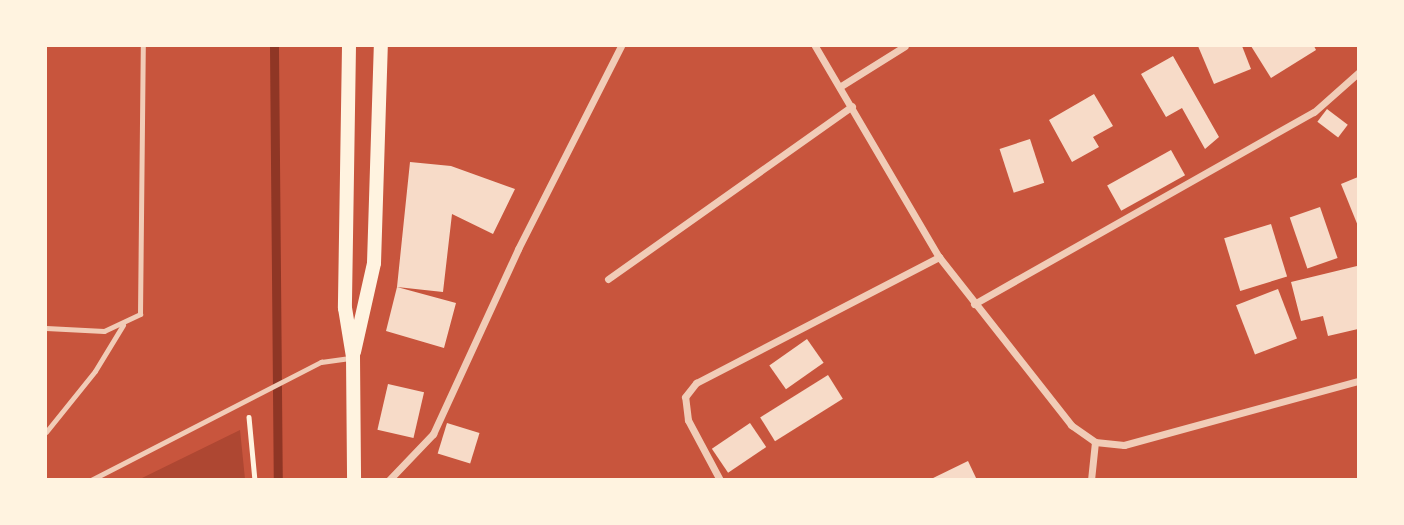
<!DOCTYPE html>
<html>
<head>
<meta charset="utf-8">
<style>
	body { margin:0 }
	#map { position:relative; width:1404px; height:525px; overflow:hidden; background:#c8553d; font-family:Mulish,sans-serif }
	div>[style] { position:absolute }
	.green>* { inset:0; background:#ae4732 }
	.stream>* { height:9px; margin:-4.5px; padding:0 4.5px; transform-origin:4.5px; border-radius:4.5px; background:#8f3625 }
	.building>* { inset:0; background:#f7dbc8; transform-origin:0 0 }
	.path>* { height:4.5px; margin:-2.25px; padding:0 2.25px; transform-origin:2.25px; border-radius:2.25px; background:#fff3e0 }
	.service>* { height:5px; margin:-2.5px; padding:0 2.5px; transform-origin:2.5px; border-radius:2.5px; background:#f1ccb7 }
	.minor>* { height:7px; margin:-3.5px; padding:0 3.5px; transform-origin:3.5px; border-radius:3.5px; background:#f1ccb7 }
	.secondary>* { height:14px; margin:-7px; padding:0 7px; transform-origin:7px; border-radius:7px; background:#fff3e0 }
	span { translate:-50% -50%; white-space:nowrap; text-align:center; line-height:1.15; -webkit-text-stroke:7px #fff3e0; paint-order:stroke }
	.frame { position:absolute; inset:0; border:47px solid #fff3e0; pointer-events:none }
</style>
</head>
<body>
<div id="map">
	<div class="green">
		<i style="clip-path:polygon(240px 430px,245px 479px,140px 479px)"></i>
	</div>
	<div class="stream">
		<i style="left:274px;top:46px;width:434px;rotate:89.5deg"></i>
	</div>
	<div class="building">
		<i style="clip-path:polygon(1198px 46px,1242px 46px,1251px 69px,1214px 84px)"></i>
		<i style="clip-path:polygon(1251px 46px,1314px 46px,1316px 50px,1271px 78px)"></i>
		<i style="clip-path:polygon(1173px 56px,1219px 137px,1205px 149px,1182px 108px,1166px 117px,1141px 74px)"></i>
		<i style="clip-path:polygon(1094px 94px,1113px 126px,1093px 137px,1099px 147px,1072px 162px,1049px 120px)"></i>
		<i style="left:1327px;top:109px;width:26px;height:16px;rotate:37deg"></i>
		<i style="left:1030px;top:139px;width:46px;height:32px;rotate:72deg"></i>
		<i style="left:1171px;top:150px;width:29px;height:73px;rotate:61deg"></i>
		<i style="clip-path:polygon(410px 162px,451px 166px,515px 189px,493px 234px,452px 214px,443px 292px,397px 287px,456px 303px,444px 348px,386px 331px,397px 287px)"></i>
		<i style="clip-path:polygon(1358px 177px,1358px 226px,1341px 184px)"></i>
		<i style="left:1320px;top:207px;width:54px;height:32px;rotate:71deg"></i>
		<i style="left:1271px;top:224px;width:55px;height:49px;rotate:73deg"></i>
		<i style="clip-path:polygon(1357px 266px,1358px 329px,1328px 336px,1323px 316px,1301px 321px,1291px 282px)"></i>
		<i style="left:1278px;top:289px;width:53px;height:45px;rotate:69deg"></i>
		<i style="left:807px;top:339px;width:29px;height:46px;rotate:55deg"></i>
		<i style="left:828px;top:375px;width:28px;height:80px;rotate:58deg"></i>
		<i style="left:388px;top:384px;width:37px;height:47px;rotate:13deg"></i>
		<i style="left:447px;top:423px;width:34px;height:32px;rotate:17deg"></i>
		<i style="left:750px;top:423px;width:29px;height:46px;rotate:56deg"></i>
		<i style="clip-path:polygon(968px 461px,977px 480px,929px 480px)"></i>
	</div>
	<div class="path">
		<i style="left:249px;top:417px;width:63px;rotate:84.6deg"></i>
	</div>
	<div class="service">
		<i style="left:46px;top:328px;width:58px;rotate:3deg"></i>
		<i style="left:104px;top:331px;width:40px;rotate:-25deg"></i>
		<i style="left:140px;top:314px;width:268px;rotate:-89.4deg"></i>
		<i style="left:46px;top:432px;width:78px;rotate:-51.2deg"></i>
		<i style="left:95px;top:371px;width:54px;rotate:-58.7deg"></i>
		<i style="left:91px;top:480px;width:259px;rotate:-27.2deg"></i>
		<i style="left:321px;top:362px;width:29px;rotate:-8deg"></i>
	</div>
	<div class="minor">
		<i style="left:815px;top:46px;width:245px;rotate:59.6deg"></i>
		<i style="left:939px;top:257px;width:214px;rotate:51.8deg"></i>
		<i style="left:1071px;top:425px;width:29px;rotate:35deg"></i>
		<i style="left:1095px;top:442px;width:29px;rotate:6deg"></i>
		<i style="left:1124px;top:445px;width:243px;rotate:-15.3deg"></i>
		<i style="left:841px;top:86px;width:75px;rotate:-32deg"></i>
		<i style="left:608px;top:279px;width:299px;rotate:-35.3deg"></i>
		<i style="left:974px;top:304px;width:390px;rotate:-29.5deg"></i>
		<i style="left:1314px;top:112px;width:59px;rotate:-41.6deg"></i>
		<i style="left:389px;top:480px;width:64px;rotate:-46.3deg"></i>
		<i style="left:433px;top:434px;width:204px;rotate:-65.3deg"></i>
		<i style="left:518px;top:249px;width:228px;rotate:-63.1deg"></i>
		<i style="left:720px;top:480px;width:68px;rotate:-118.1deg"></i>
		<i style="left:688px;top:420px;width:23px;rotate:-97deg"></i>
		<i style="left:685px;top:397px;width:18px;rotate:-52deg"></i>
		<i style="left:696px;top:383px;width:274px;rotate:-27.4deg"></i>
		<i style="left:1091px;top:480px;width:38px;rotate:-84deg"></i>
	</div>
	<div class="secondary">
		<i style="left:349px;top:46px;width:262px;rotate:90.9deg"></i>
		<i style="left:345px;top:308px;width:50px;rotate:80.7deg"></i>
		<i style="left:353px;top:357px;width:123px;rotate:89.5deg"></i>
		<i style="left:354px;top:352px;width:91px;rotate:-77.3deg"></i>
		<i style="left:374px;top:263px;width:217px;rotate:-88.2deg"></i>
	</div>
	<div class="frame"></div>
</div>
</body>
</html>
